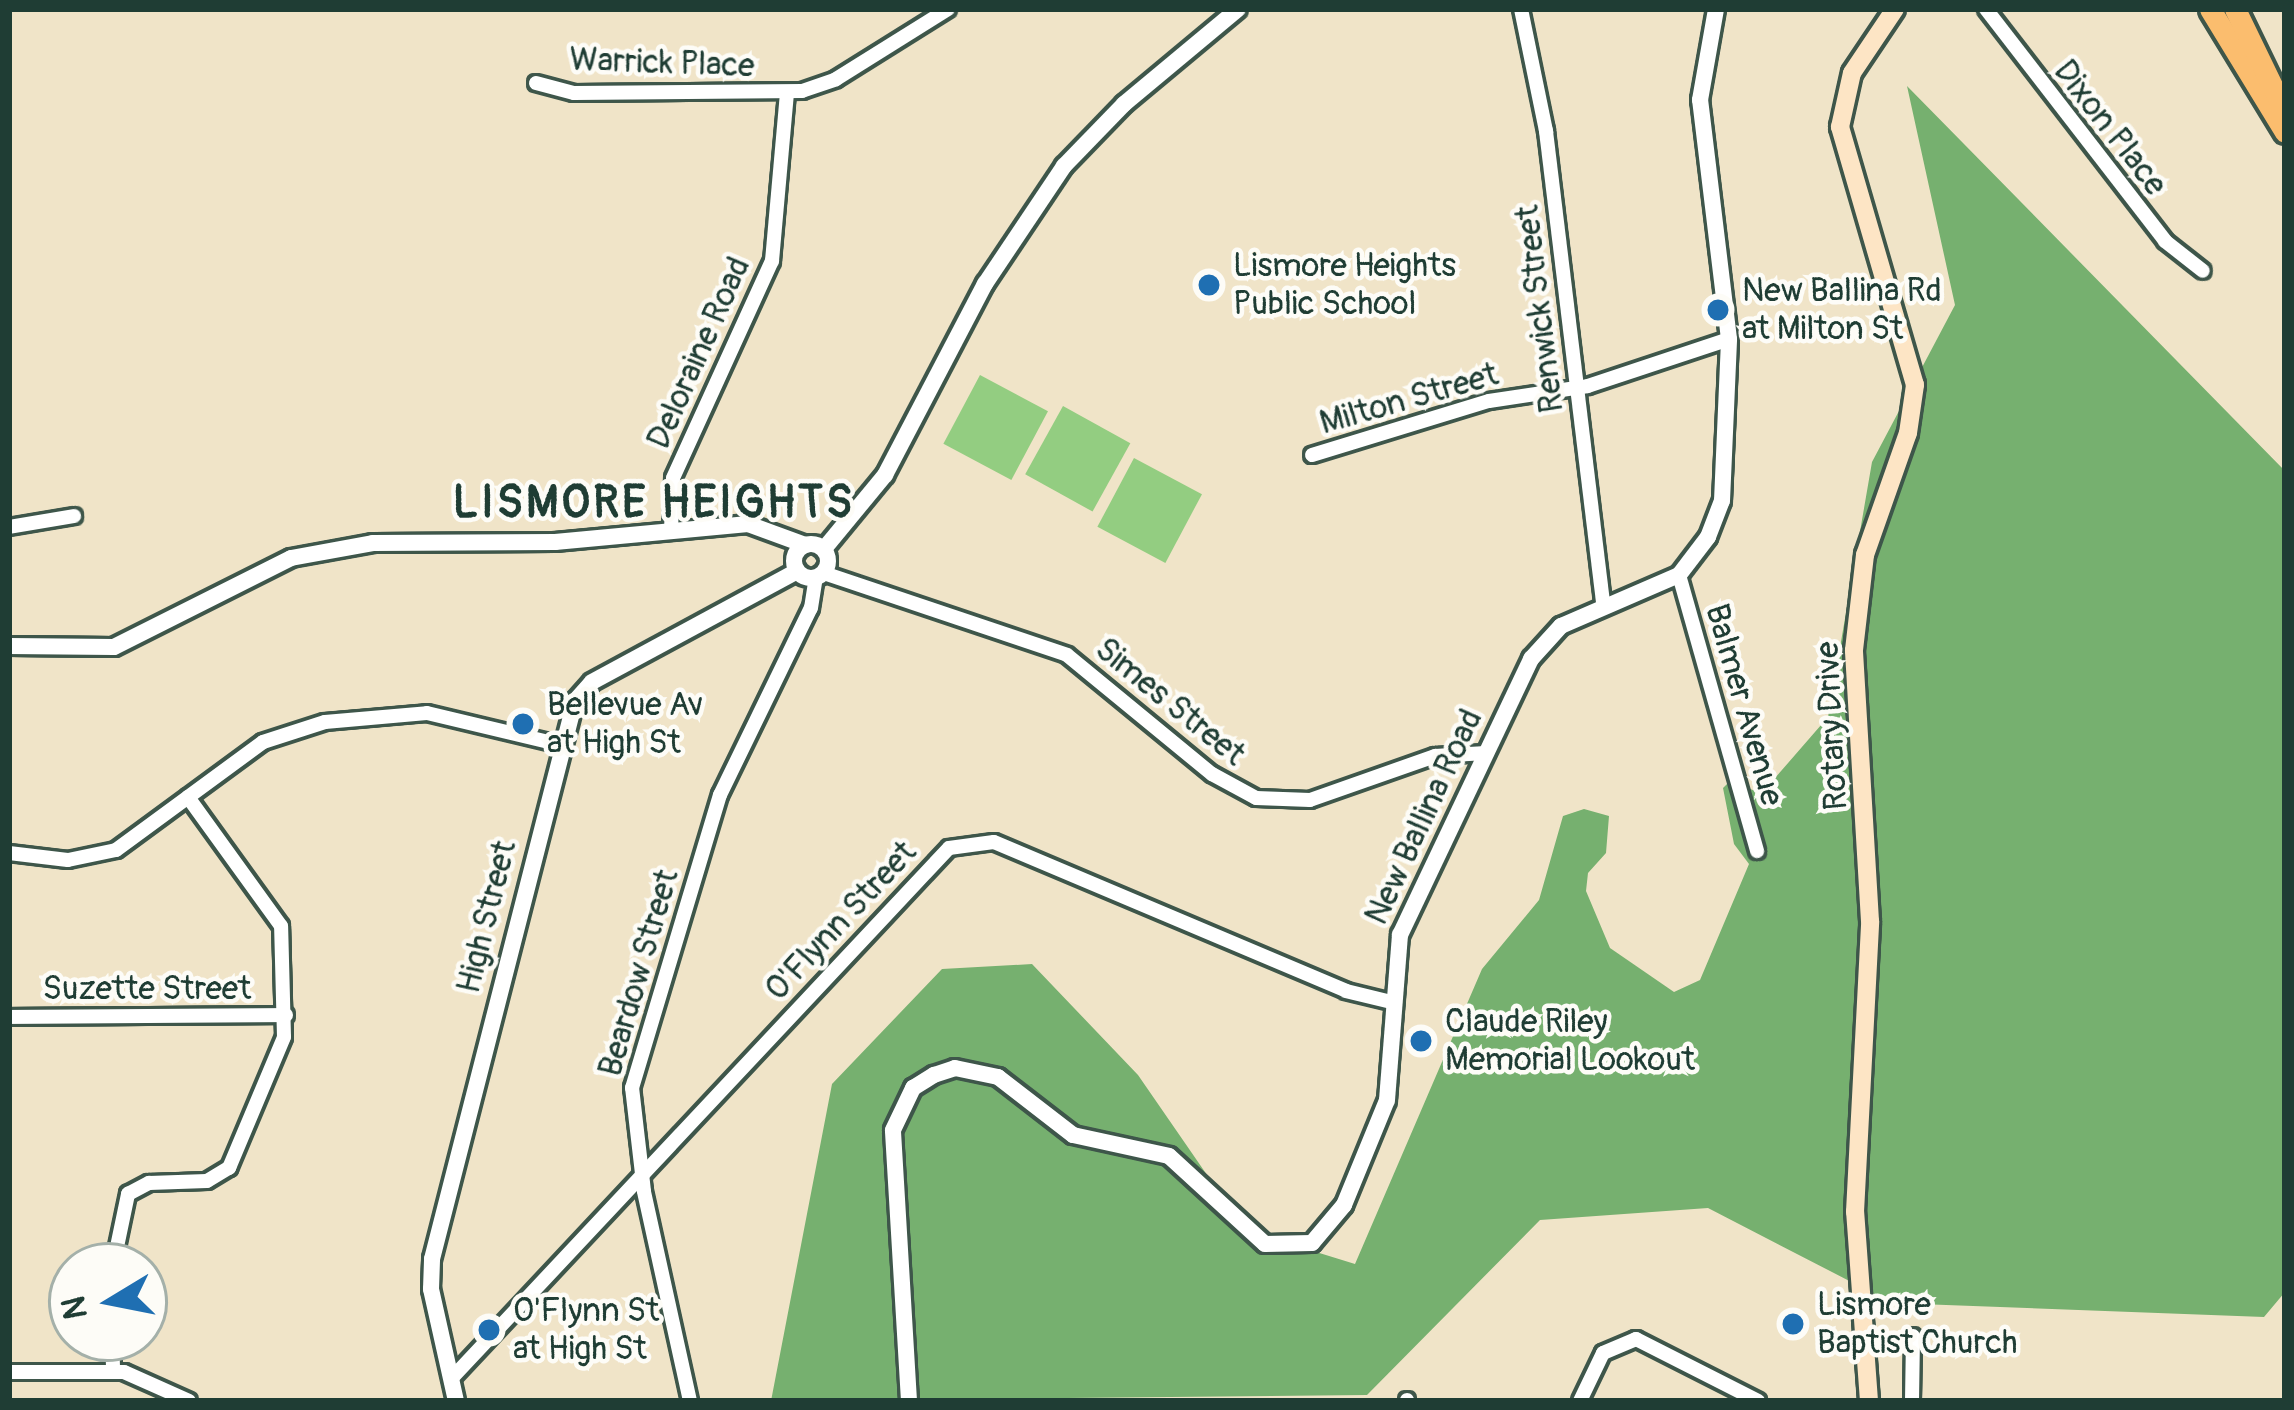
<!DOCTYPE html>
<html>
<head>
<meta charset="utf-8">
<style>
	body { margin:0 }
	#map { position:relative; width:2294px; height:1410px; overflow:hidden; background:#f0e4c8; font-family:Pangolin,sans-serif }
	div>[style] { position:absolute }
	.green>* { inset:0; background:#93cd81; transform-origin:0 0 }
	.forest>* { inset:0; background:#76b06f }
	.roads { filter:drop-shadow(3px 0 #3e564a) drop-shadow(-3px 0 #3e564a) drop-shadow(0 3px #3e564a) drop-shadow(0 -3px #3e564a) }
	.minor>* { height:14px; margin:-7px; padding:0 7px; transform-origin:7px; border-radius:7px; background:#fff }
	.tertiary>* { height:16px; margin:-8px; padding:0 8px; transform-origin:8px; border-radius:8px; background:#fff }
	.tertiary>.ring { margin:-8px; padding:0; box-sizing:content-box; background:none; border:16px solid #fff; border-radius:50% }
	.secondary>* { height:18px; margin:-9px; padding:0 9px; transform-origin:9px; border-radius:9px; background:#fde5c5 }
	.primary>* { height:21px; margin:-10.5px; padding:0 10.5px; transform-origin:10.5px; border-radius:10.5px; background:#fbbd6e }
	.dots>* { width:33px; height:33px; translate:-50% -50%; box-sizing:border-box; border:6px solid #fdfcf7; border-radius:50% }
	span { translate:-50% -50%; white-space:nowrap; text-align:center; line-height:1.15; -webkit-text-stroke:9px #fdfcf7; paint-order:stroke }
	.street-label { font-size:33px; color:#1f3d34 }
	.poi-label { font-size:33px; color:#1f3d34 }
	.left { translate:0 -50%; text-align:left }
	.district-label { font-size:45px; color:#1f3d34; font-weight:700; letter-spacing:3px }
	.frame { position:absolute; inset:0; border:12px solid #1f3d34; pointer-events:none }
	.north { position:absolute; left:48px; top:1242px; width:120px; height:120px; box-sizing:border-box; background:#fdfcf7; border:3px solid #a4b0a9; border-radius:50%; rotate:260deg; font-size:33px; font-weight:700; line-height:48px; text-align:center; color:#1f3d34 }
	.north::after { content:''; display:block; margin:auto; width:42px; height:54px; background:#1f6fb2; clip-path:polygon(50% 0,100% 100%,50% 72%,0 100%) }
</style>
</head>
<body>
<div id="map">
	<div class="green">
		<i style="left:980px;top:375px;width:77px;height:78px;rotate:28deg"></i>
		<i style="left:1063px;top:406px;width:77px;height:78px;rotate:29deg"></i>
		<i style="left:1134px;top:458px;width:77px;height:78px;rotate:28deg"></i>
	</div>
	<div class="forest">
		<i style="clip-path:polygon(1907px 86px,2285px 471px,2285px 1292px,2264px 1317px,1892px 1303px,1708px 1208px,1540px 1220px,1367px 1395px,771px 1401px,832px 1084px,942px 969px,1032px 964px,1138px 1075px,1245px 1230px,1355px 1264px,1482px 969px,1539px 900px,1563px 816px,1584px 809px,1609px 816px,1606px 853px,1588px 873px,1586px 891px,1610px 948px,1674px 992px,1700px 980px,1749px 864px,1734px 844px,1723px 788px,1729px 782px,1762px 793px,1828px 717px,1872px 462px,1955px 305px)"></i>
	</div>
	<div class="roads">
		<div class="minor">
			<i style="left:1521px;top:9px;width:125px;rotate:78.4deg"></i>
			<i style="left:1546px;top:131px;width:477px;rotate:83.1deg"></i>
			<i style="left:1986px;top:9px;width:293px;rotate:52.3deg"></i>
			<i style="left:2165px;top:241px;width:48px;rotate:38.3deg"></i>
			<i style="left:536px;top:83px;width:39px;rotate:15deg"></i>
			<i style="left:574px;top:93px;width:228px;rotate:-0.5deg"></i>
			<i style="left:802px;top:91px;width:36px;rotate:-19deg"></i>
			<i style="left:836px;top:79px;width:132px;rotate:-32deg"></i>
			<i style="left:1312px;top:455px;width:185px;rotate:-17deg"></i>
			<i style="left:1489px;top:401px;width:100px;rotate:-8.6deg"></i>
			<i style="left:1588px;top:386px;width:149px;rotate:-18.4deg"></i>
			<i style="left:9px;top:527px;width:66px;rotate:-9.6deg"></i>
			<i style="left:671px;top:531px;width:53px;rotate:-87.8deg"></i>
			<i style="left:673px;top:478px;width:239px;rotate:-65.5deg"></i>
			<i style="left:772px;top:261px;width:169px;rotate:-84.9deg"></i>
			<i style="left:824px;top:573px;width:256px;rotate:18.6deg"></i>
			<i style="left:1067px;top:655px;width:188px;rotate:39.4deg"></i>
			<i style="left:1212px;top:774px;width:50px;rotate:28.6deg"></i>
			<i style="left:1256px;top:798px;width:54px;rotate:2.1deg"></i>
			<i style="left:1310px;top:800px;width:133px;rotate:-19.4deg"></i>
			<i style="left:1435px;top:756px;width:51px;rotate:-3.4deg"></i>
			<i style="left:1679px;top:575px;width:287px;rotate:74.2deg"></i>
			<i style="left:9px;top:853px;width:59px;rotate:6.8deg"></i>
			<i style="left:68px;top:860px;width:49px;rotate:-11.8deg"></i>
			<i style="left:116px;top:850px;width:182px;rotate:-36.3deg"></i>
			<i style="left:263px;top:742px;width:65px;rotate:-17.9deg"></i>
			<i style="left:325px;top:722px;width:102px;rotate:-5deg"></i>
			<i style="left:427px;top:713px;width:138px;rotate:13.4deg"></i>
			<i style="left:9px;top:1017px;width:277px;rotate:-0.4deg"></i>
			<i style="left:113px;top:1266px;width:74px;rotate:-78.2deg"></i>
			<i style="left:128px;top:1194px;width:24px;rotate:-28deg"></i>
			<i style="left:149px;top:1183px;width:58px;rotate:-2deg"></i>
			<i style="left:207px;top:1181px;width:26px;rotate:-31deg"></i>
			<i style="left:229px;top:1168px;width:142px;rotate:-67.2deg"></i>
			<i style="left:284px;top:1037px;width:111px;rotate:-91.5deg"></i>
			<i style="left:281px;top:926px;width:159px;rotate:-125.8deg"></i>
			<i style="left:112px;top:1338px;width:33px;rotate:88deg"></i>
			<i style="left:9px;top:1372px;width:115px"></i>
			<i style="left:124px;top:1372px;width:71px;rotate:24deg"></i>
			<i style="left:451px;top:1379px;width:728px;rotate:-46.84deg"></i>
			<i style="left:949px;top:848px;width:45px;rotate:-7.6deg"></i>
			<i style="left:994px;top:842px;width:382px;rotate:22.9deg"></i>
			<i style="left:1346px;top:991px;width:46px;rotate:13.7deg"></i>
			<i style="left:690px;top:1401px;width:215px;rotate:-102.4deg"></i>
			<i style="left:644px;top:1191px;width:104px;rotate:-96.6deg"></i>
			<i style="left:632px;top:1088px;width:306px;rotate:-73.3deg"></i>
			<i style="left:720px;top:795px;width:208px;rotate:-64.1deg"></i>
			<i style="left:811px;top:608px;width:30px;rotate:-81deg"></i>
			<i style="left:1407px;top:1401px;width:1px;rotate:-90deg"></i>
			<i style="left:1580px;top:1401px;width:53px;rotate:-64.4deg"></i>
			<i style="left:1603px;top:1353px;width:36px;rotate:-23deg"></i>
			<i style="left:1636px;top:1339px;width:137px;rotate:26.9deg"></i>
			<i style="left:1912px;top:1401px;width:65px;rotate:-89.1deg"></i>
		</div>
		<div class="tertiary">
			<i class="ring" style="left:794px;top:544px;width:18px;height:18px"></i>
			<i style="left:824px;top:549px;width:96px;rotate:-50.5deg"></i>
			<i style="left:885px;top:475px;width:216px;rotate:-62.4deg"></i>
			<i style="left:985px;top:284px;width:142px;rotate:-56.2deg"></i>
			<i style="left:1064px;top:166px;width:86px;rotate:-45.9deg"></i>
			<i style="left:1124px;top:104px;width:148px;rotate:-39.8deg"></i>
			<i style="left:9px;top:646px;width:105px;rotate:0.5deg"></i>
			<i style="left:114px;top:647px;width:198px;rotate:-26.7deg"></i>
			<i style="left:291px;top:558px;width:83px;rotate:-10.4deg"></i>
			<i style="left:373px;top:543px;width:182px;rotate:-0.3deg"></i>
			<i style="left:555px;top:542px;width:194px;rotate:-5.3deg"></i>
			<i style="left:748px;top:524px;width:61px;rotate:20.2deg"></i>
			<i style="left:456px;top:1401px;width:115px;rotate:-102.6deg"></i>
			<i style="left:431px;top:1289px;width:30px;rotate:-88deg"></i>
			<i style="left:432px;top:1259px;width:576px;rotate:-75.63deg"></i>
			<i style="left:575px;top:701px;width:25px;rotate:-48deg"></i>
			<i style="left:592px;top:682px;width:233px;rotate:-28.4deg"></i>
			<i style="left:909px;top:1401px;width:271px;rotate:-93.4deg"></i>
			<i style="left:893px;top:1130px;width:47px;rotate:-64.5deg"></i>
			<i style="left:913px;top:1088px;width:25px;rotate:-32deg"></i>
			<i style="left:934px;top:1075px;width:22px;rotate:-18deg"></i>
			<i style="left:955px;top:1068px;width:44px;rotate:11.8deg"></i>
			<i style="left:998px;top:1077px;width:95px;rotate:37.7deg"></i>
			<i style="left:1073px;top:1135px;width:98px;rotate:12.3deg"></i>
			<i style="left:1169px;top:1156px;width:130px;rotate:42.5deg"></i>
			<i style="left:1265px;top:1244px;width:47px;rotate:-1.2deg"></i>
			<i style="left:1312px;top:1243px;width:50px;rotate:-49.9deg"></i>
			<i style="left:1344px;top:1205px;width:113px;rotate:-67.7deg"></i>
			<i style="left:1387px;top:1100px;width:166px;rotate:-85.5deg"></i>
			<i style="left:1400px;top:935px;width:306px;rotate:-64.6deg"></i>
			<i style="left:1531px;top:659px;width:45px;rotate:-47.7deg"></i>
			<i style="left:1561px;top:626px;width:129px;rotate:-23.4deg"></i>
			<i style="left:1679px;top:575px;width:48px;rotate:-52.7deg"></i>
			<i style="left:1708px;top:537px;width:39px;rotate:-69deg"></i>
			<i style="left:1722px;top:501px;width:162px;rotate:-87.5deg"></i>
			<i style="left:1729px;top:339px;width:241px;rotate:-96.9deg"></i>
			<i style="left:1700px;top:100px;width:92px;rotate:-80deg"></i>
		</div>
		<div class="secondary">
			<i style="left:1869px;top:1401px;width:190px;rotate:-94.2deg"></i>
			<i style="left:1855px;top:1212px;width:291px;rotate:-87deg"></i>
			<i style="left:1870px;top:921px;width:271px;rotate:-93.4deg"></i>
			<i style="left:1854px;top:650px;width:96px;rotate:-83.4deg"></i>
			<i style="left:1865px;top:555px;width:129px;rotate:-70.6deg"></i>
			<i style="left:1908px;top:433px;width:49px;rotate:-81.7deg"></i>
			<i style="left:1915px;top:385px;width:269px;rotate:-106.2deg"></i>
			<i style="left:1840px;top:127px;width:55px;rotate:-77.5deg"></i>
			<i style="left:1852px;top:73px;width:77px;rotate:-56.1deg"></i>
		</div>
		<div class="primary">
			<i style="left:2210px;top:9px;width:144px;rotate:58.6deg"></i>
			<i style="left:2235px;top:9px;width:101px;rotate:64.2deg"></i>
		</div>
	</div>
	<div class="dots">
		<i style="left:1209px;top:285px;background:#1f6fb2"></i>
		<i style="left:1718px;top:310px;background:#1f6fb2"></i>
		<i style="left:523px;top:724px;background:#1f6fb2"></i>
		<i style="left:1421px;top:1041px;background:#1f6fb2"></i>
		<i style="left:1793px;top:1324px;background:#1f6fb2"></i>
		<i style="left:489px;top:1330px;background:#1f6fb2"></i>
	</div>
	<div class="street-label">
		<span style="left:662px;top:63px;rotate:2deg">Warrick Place</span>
		<span style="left:2110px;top:128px;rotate:52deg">Dixon Place</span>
		<span style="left:1540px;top:309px;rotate:-97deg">Renwick Street</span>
		<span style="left:699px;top:353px;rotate:-66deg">Deloraine Road</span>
		<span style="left:1409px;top:399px;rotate:-16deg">Milton Street</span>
		<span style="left:1170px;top:702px;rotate:39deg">Simes Street</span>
		<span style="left:1744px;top:705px;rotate:74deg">Balmer Avenue</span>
		<span style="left:1832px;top:726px;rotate:-93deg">Rotary Drive</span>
		<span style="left:1424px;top:817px;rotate:-65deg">New Ballina Road</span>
		<span style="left:487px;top:917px;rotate:-76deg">High Street</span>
		<span style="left:841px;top:921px;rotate:-47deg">O'Flynn Street</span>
		<span style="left:639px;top:973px;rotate:-74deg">Beardow Street</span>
		<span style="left:147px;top:989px">Suzette Street</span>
	</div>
	<div class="poi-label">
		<span class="left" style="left:1233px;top:285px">Lismore Heights<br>Public School</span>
		<span class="left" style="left:1742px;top:310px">New Ballina Rd<br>at Milton St</span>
		<span class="left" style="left:547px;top:724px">Bellevue Av<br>at High St</span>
		<span class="left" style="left:1445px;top:1041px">Claude Riley<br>Memorial Lookout</span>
		<span class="left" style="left:1817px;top:1324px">Lismore<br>Baptist Church</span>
		<span class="left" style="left:513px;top:1330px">O'Flynn St<br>at High St</span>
	</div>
	<div class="district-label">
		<span style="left:654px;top:504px">LISMORE HEIGHTS</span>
	</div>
	<div class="frame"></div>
	<div class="north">N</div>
</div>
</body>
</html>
